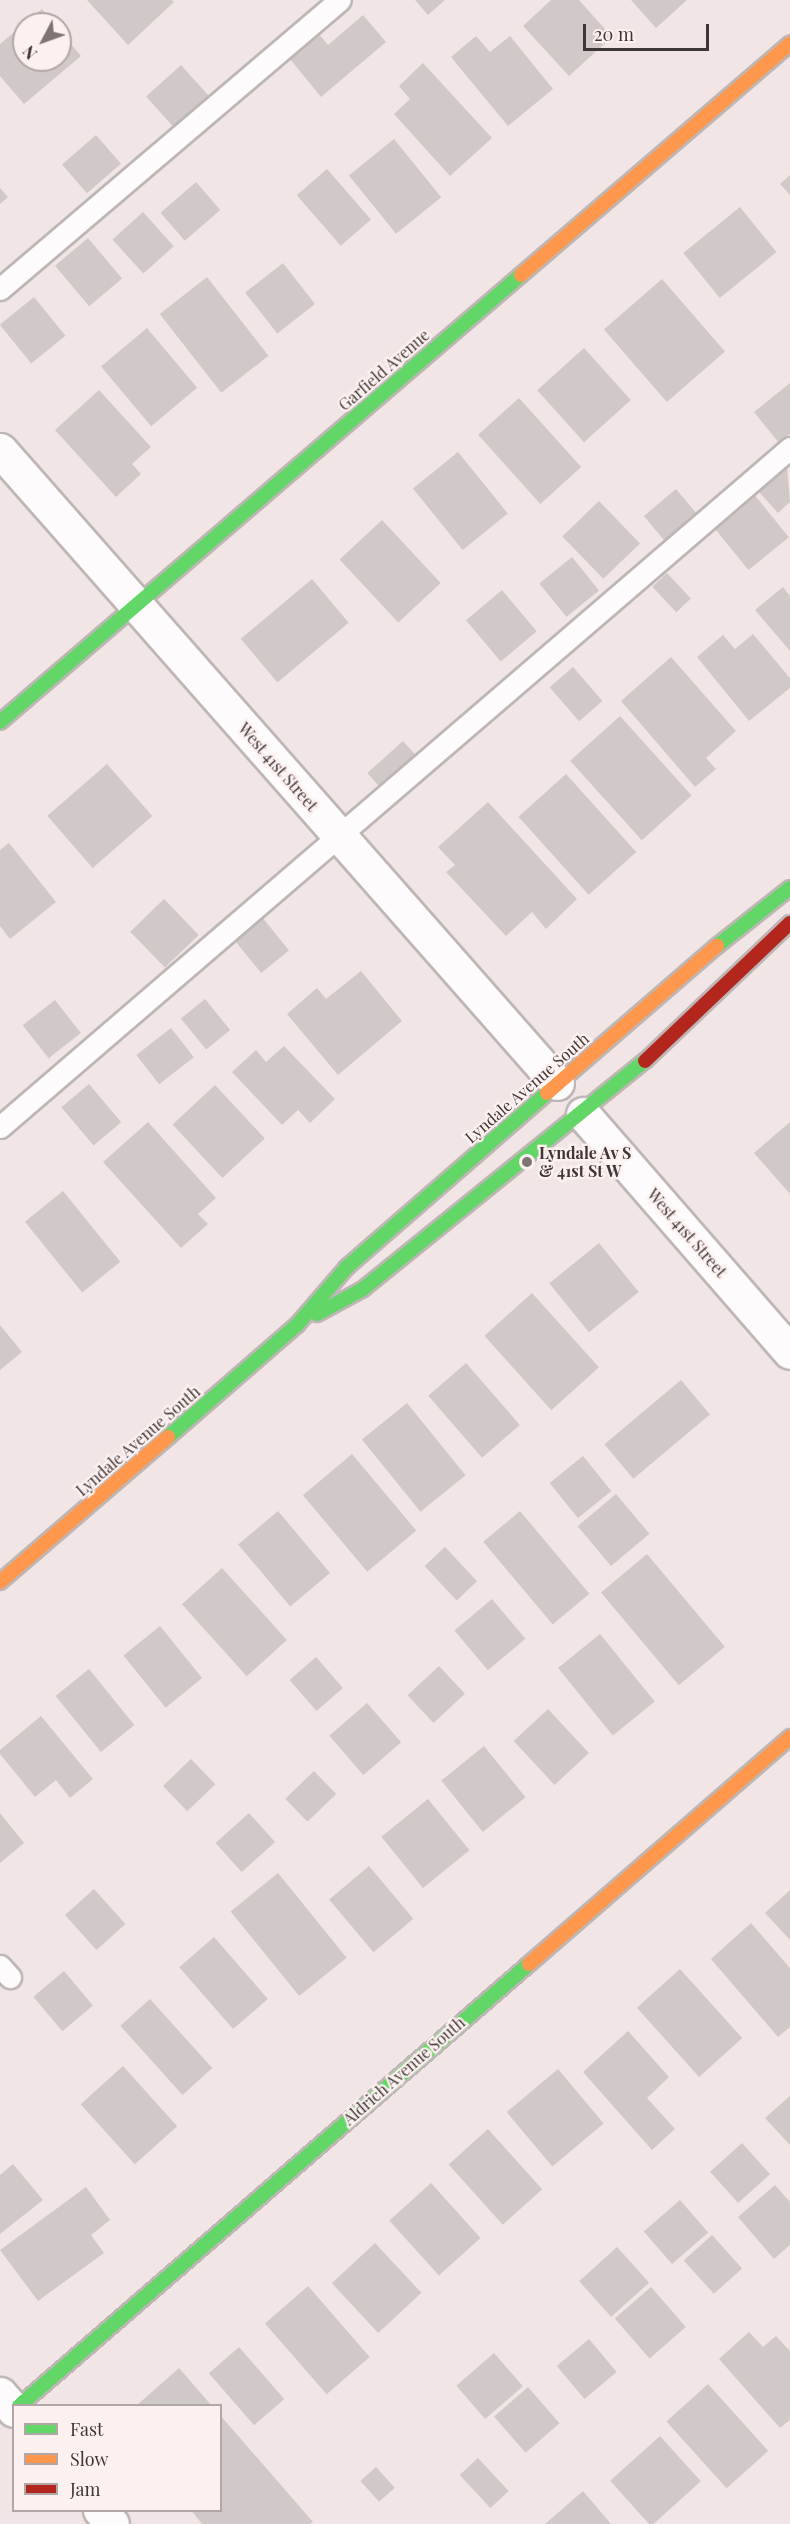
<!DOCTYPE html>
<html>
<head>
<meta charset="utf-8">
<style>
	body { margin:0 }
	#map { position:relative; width:790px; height:2524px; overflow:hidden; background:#f1e6e5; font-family:"Playfair Display",serif }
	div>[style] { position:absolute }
	.building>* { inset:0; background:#d1c9c7; transform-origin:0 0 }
	.roads { filter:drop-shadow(2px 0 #beb6b5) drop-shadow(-2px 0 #beb6b5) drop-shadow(0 2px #beb6b5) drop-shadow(0 -2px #beb6b5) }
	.lane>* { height:21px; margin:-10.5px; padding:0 10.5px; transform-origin:10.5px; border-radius:10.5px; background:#fdfbfb }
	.street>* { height:33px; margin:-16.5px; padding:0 16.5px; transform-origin:16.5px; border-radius:16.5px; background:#fdfbfb }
	.fast>* { height:14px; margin:-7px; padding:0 7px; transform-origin:7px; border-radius:7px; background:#63d668 }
	.slow>* { height:14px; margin:-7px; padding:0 7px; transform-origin:7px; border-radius:7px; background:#ff974d }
	.jam>* { height:14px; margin:-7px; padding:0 7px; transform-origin:7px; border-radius:7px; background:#b3261e }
	.dots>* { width:16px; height:16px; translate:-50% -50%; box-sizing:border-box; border:3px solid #fdf1f0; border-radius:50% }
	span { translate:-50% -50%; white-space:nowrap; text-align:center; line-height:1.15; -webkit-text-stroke:4.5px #fdf1f0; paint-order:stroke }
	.street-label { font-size:16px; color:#3e3736 }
	.poi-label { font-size:16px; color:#3e3736; font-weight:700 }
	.left { translate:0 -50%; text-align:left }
	.legend { position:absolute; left:12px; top:2404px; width:210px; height:108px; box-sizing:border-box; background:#fdf1f0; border:2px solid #b1a7a6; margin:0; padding:8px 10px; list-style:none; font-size:18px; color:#3e3736 }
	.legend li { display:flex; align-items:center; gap:12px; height:30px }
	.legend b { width:30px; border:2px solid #b1a7a6 }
	.north { position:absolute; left:12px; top:12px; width:60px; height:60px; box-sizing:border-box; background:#fdf1f0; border:2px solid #b1a7a6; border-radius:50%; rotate:229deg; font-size:16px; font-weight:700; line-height:24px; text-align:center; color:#3e3736 }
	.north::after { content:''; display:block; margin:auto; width:21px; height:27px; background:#7d7473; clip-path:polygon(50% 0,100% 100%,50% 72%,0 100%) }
	.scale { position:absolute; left:583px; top:24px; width:126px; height:27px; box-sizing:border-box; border:3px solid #3e3736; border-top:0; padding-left:8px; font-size:18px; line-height:21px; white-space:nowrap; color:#3e3736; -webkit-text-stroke:4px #fdf1f0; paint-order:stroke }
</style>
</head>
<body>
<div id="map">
	<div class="building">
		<i style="clip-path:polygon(87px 0,172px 0,174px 2px,128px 45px)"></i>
		<i style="clip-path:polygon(415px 0,445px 0,428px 15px)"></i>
		<i style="clip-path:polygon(551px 0,579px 0,612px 37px,569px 76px,523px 26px)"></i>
		<i style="clip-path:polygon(631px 0,687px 0,656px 28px)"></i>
		<i style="clip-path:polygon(42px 9px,54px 24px,24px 24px,24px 60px,60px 60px,60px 31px,81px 56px,24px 104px,0 76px,0 44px)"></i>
		<i style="clip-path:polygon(363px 15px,386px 42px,321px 97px,290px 59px,319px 34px,328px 45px)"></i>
		<i style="clip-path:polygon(476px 36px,490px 52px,510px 36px,553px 89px,508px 126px,451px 57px)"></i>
		<i style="clip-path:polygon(423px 63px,492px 138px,450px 176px,394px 114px,410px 99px,399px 86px)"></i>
		<i style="left:181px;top:65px;width:47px;height:47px;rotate:48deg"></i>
		<i style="left:96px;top:135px;width:38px;height:45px;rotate:49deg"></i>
		<i style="left:394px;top:139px;width:75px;height:58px;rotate:51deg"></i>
		<i style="left:327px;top:169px;width:67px;height:40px;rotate:49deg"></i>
		<i style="clip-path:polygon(790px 175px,790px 195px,780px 184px)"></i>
		<i style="left:196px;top:182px;width:37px;height:47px;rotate:49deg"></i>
		<i style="clip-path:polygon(0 188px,8px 197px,0 204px)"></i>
		<i style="left:740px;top:207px;width:58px;height:73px;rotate:51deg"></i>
		<i style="left:143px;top:212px;width:46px;height:41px;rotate:48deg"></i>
		<i style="left:88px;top:238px;width:53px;height:43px;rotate:50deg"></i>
		<i style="left:283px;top:263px;width:52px;height:48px;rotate:52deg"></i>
		<i style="left:207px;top:277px;width:100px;height:60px;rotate:52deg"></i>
		<i style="left:662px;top:279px;width:96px;height:77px;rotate:49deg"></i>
		<i style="left:34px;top:297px;width:50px;height:44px;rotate:51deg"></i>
		<i style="left:147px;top:328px;width:78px;height:60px;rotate:50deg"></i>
		<i style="left:584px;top:348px;width:70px;height:63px;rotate:48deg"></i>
		<i style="clip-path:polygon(790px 383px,790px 434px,779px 443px,754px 412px)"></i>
		<i style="clip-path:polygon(99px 390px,151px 447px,132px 464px,141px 474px,116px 497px,55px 430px)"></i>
		<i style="left:519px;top:398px;width:93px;height:55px;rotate:48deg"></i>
		<i style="left:458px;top:452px;width:79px;height:58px;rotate:51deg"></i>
		<i style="clip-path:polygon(787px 466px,790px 502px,778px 513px,759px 492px)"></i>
		<i style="left:676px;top:489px;width:35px;height:42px;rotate:50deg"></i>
		<i style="left:753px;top:493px;width:57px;height:52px;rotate:51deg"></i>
		<i style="left:599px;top:501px;width:59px;height:51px;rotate:46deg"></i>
		<i style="left:382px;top:520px;width:86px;height:58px;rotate:47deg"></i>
		<i style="left:572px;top:557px;width:43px;height:42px;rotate:51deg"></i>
		<i style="left:667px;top:573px;width:35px;height:20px;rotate:47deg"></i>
		<i style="left:312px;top:579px;width:57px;height:93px;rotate:50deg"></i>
		<i style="clip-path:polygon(783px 587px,790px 596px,790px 651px,755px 610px)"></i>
		<i style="left:502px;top:590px;width:54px;height:47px;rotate:50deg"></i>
		<i style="clip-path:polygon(753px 634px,790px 678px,790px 688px,749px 721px,697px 657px,723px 635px,735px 649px)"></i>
		<i style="clip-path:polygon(671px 657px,736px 731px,706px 758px,716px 769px,695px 787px,621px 701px)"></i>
		<i style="left:573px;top:667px;width:45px;height:31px;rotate:49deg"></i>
		<i style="left:620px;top:716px;width:107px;height:67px;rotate:48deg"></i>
		<i style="left:403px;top:741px;width:24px;height:48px;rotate:48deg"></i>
		<i style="left:107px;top:764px;width:69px;height:79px;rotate:49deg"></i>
		<i style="left:566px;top:774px;width:105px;height:64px;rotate:48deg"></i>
		<i style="clip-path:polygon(488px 802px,577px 899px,546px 929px,532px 912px,506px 936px,446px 872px,455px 865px,438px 847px)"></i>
		<i style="clip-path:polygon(9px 843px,56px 902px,10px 939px,0 926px,0 850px)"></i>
		<i style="left:164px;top:899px;width:50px;height:47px;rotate:46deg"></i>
		<i style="left:262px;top:917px;width:43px;height:36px;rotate:51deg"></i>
		<i style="clip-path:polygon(361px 971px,402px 1021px,338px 1075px,287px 1014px,317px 988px,326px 999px)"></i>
		<i style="left:205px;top:999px;width:40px;height:31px;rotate:51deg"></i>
		<i style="left:55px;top:1000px;width:42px;height:41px;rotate:52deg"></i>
		<i style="left:171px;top:1028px;width:37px;height:44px;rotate:52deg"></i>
		<i style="clip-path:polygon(284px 1046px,335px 1099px,310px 1123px,298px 1110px,282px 1125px,232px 1072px,256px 1050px,266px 1062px)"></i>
		<i style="left:89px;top:1084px;width:50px;height:36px;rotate:50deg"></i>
		<i style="left:215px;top:1085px;width:73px;height:58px;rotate:47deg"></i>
		<i style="clip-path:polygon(148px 1122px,216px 1198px,198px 1214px,208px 1224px,181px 1248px,103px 1162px)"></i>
		<i style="clip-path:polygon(790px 1122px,790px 1194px,754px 1153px)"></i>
		<i style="left:63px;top:1191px;width:91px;height:49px;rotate:51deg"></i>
		<i style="left:599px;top:1243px;width:63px;height:64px;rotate:51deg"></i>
		<i style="left:532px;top:1293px;width:100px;height:64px;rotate:48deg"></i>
		<i style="clip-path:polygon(0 1325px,22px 1352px,0 1370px)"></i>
		<i style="left:466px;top:1363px;width:82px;height:50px;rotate:49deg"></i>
		<i style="left:681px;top:1380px;width:45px;height:100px;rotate:50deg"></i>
		<i style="left:407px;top:1403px;width:93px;height:58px;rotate:51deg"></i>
		<i style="left:352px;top:1454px;width:100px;height:64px;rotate:50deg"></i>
		<i style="left:583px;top:1456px;width:45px;height:43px;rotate:51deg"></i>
		<i style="left:616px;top:1494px;width:52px;height:50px;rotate:50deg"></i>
		<i style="left:278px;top:1511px;width:81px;height:52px;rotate:50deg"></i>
		<i style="left:520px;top:1511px;width:108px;height:48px;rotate:50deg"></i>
		<i style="left:445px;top:1547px;width:47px;height:28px;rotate:47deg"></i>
		<i style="left:647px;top:1554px;width:121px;height:60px;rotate:50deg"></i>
		<i style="left:222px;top:1568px;width:97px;height:54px;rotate:48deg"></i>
		<i style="left:492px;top:1599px;width:52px;height:49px;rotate:50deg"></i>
		<i style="left:160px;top:1626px;width:67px;height:47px;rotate:51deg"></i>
		<i style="left:600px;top:1634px;width:87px;height:54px;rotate:51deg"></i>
		<i style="left:316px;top:1657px;width:41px;height:35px;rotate:49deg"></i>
		<i style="left:439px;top:1666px;width:38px;height:43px;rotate:47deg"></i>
		<i style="left:89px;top:1669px;width:72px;height:43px;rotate:51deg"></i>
		<i style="left:367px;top:1703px;width:52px;height:50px;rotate:49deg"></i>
		<i style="left:548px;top:1709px;width:60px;height:47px;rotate:47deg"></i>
		<i style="clip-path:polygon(41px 1716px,93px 1779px,70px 1798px,56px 1780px,35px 1797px,0 1754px,0 1750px)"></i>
		<i style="left:484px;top:1746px;width:66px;height:55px;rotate:51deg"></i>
		<i style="left:191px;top:1759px;width:35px;height:39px;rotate:46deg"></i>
		<i style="left:314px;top:1771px;width:32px;height:40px;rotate:46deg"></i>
		<i style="left:428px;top:1799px;width:66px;height:60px;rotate:51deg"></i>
		<i style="clip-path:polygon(0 1813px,24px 1843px,0 1863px)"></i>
		<i style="left:249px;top:1813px;width:39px;height:45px;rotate:48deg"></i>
		<i style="left:369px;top:1866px;width:69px;height:52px;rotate:50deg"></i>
		<i style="left:278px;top:1873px;width:109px;height:61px;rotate:51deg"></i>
		<i style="left:94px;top:1889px;width:47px;height:39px;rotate:48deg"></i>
		<i style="clip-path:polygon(790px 1890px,790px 1940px,765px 1913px)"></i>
		<i style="clip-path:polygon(751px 1923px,790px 1968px,790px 2027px,778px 2037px,711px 1959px)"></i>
		<i style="left:214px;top:1937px;width:82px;height:46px;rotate:49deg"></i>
		<i style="left:680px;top:1969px;width:93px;height:58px;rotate:48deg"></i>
		<i style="left:64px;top:1971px;width:45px;height:40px;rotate:50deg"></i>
		<i style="left:150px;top:1999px;width:93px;height:40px;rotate:48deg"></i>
		<i style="clip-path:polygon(628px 2031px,669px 2077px,647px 2098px,675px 2129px,652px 2150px,583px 2072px)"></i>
		<i style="left:123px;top:2066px;width:81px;height:57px;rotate:48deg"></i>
		<i style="left:558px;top:2069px;width:71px;height:67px;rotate:50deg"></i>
		<i style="clip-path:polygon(790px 2096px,790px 2145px,765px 2118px)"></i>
		<i style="left:488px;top:2129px;width:81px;height:53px;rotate:48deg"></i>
		<i style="left:742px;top:2143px;width:42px;height:43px;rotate:48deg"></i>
		<i style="clip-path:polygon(13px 2164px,43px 2200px,0 2234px,0 2175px)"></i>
		<i style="left:431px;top:2183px;width:74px;height:56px;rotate:48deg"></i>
		<i style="clip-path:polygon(775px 2185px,790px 2202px,790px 2245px,774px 2259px,738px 2217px)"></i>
		<i style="clip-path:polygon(86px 2187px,110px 2220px,91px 2235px,104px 2253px,38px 2301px,0 2250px)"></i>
		<i style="left:680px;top:2200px;width:43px;height:48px;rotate:49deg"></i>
		<i style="left:712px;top:2235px;width:45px;height:38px;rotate:48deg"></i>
		<i style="left:375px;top:2243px;width:68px;height:59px;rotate:47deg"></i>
		<i style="left:617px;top:2247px;width:48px;height:51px;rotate:48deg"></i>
		<i style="left:308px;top:2286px;width:94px;height:57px;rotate:49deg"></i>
		<i style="left:651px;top:2287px;width:53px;height:48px;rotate:49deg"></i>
		<i style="clip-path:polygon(749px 2332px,763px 2347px,776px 2336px,790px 2351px,790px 2420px,780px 2428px,719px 2359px)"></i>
		<i style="left:589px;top:2339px;width:43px;height:42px;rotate:50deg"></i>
		<i style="left:239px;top:2347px;width:69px;height:40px;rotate:49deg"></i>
		<i style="left:494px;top:2353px;width:44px;height:50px;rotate:49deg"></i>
		<i style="clip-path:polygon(179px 2368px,212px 2406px,136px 2406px)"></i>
		<i style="left:708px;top:2384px;width:90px;height:56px;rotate:48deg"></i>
		<i style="left:528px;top:2387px;width:48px;height:45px;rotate:49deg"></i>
		<i style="clip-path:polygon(220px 2415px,313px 2522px,310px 2524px,202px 2524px,191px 2510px,220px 2510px)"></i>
		<i style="left:660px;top:2436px;width:61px;height:67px;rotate:48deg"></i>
		<i style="left:478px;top:2458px;width:45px;height:25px;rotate:47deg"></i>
		<i style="left:376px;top:2467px;width:28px;height:21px;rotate:48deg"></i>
		<i style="clip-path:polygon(583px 2491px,611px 2524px,545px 2524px)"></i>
	</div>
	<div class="roads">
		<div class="lane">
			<i style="left:0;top:289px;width:446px;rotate:-40.4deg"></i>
			<i style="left:0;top:1127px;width:1042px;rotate:-40.68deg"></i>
			<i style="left:0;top:1966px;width:15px;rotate:48deg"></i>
		</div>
		<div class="street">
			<i style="left:0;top:450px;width:843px;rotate:48.65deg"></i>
			<i style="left:583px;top:1114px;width:315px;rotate:49deg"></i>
			<i style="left:0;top:2394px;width:21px;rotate:49deg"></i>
			<i style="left:100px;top:2510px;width:18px;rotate:49deg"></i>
		</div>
		<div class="fast">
			<i style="left:0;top:722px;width:686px;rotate:-40.63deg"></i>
			<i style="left:717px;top:946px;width:93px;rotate:-38.5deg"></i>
			<i style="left:317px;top:1314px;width:52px;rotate:-28.5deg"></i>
			<i style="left:363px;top:1289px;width:363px;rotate:-39deg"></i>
			<i style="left:168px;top:1437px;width:171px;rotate:-41deg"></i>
			<i style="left:297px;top:1325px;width:77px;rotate:-49.2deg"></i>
			<i style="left:347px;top:1267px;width:265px;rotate:-41deg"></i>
			<i style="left:19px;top:2406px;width:675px;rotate:-40.91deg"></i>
		</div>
		<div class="slow">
			<i style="left:521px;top:275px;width:355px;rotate:-40.7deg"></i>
			<i style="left:547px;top:1093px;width:225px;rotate:-40.9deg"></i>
			<i style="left:0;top:1582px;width:222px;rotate:-40.8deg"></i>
			<i style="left:529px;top:1964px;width:346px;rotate:-41deg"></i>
		</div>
		<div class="jam">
			<i style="left:645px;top:1061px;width:200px;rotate:-43.6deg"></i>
		</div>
	</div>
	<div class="dots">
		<i style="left:527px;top:1162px;background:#7d7473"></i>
	</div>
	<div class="street-label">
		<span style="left:384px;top:370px;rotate:-41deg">Garfield Avenue</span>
		<span style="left:278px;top:767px;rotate:49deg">West 41st Street</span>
		<span style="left:527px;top:1088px;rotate:-41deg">Lyndale Avenue South</span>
		<span style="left:687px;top:1233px;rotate:49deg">West 41st Street</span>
		<span style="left:138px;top:1441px;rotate:-41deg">Lyndale Avenue South</span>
		<span style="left:404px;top:2071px;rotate:-41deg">Aldrich Avenue South</span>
	</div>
	<div class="poi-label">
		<span class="left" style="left:539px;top:1162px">Lyndale Av S<br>&amp; 41st St W</span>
	</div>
	<ul class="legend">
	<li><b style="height:8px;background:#63d668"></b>Fast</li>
	<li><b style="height:8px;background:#ff974d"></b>Slow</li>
	<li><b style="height:8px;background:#b3261e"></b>Jam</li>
	</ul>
	<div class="north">N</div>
	<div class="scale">20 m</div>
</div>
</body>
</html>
